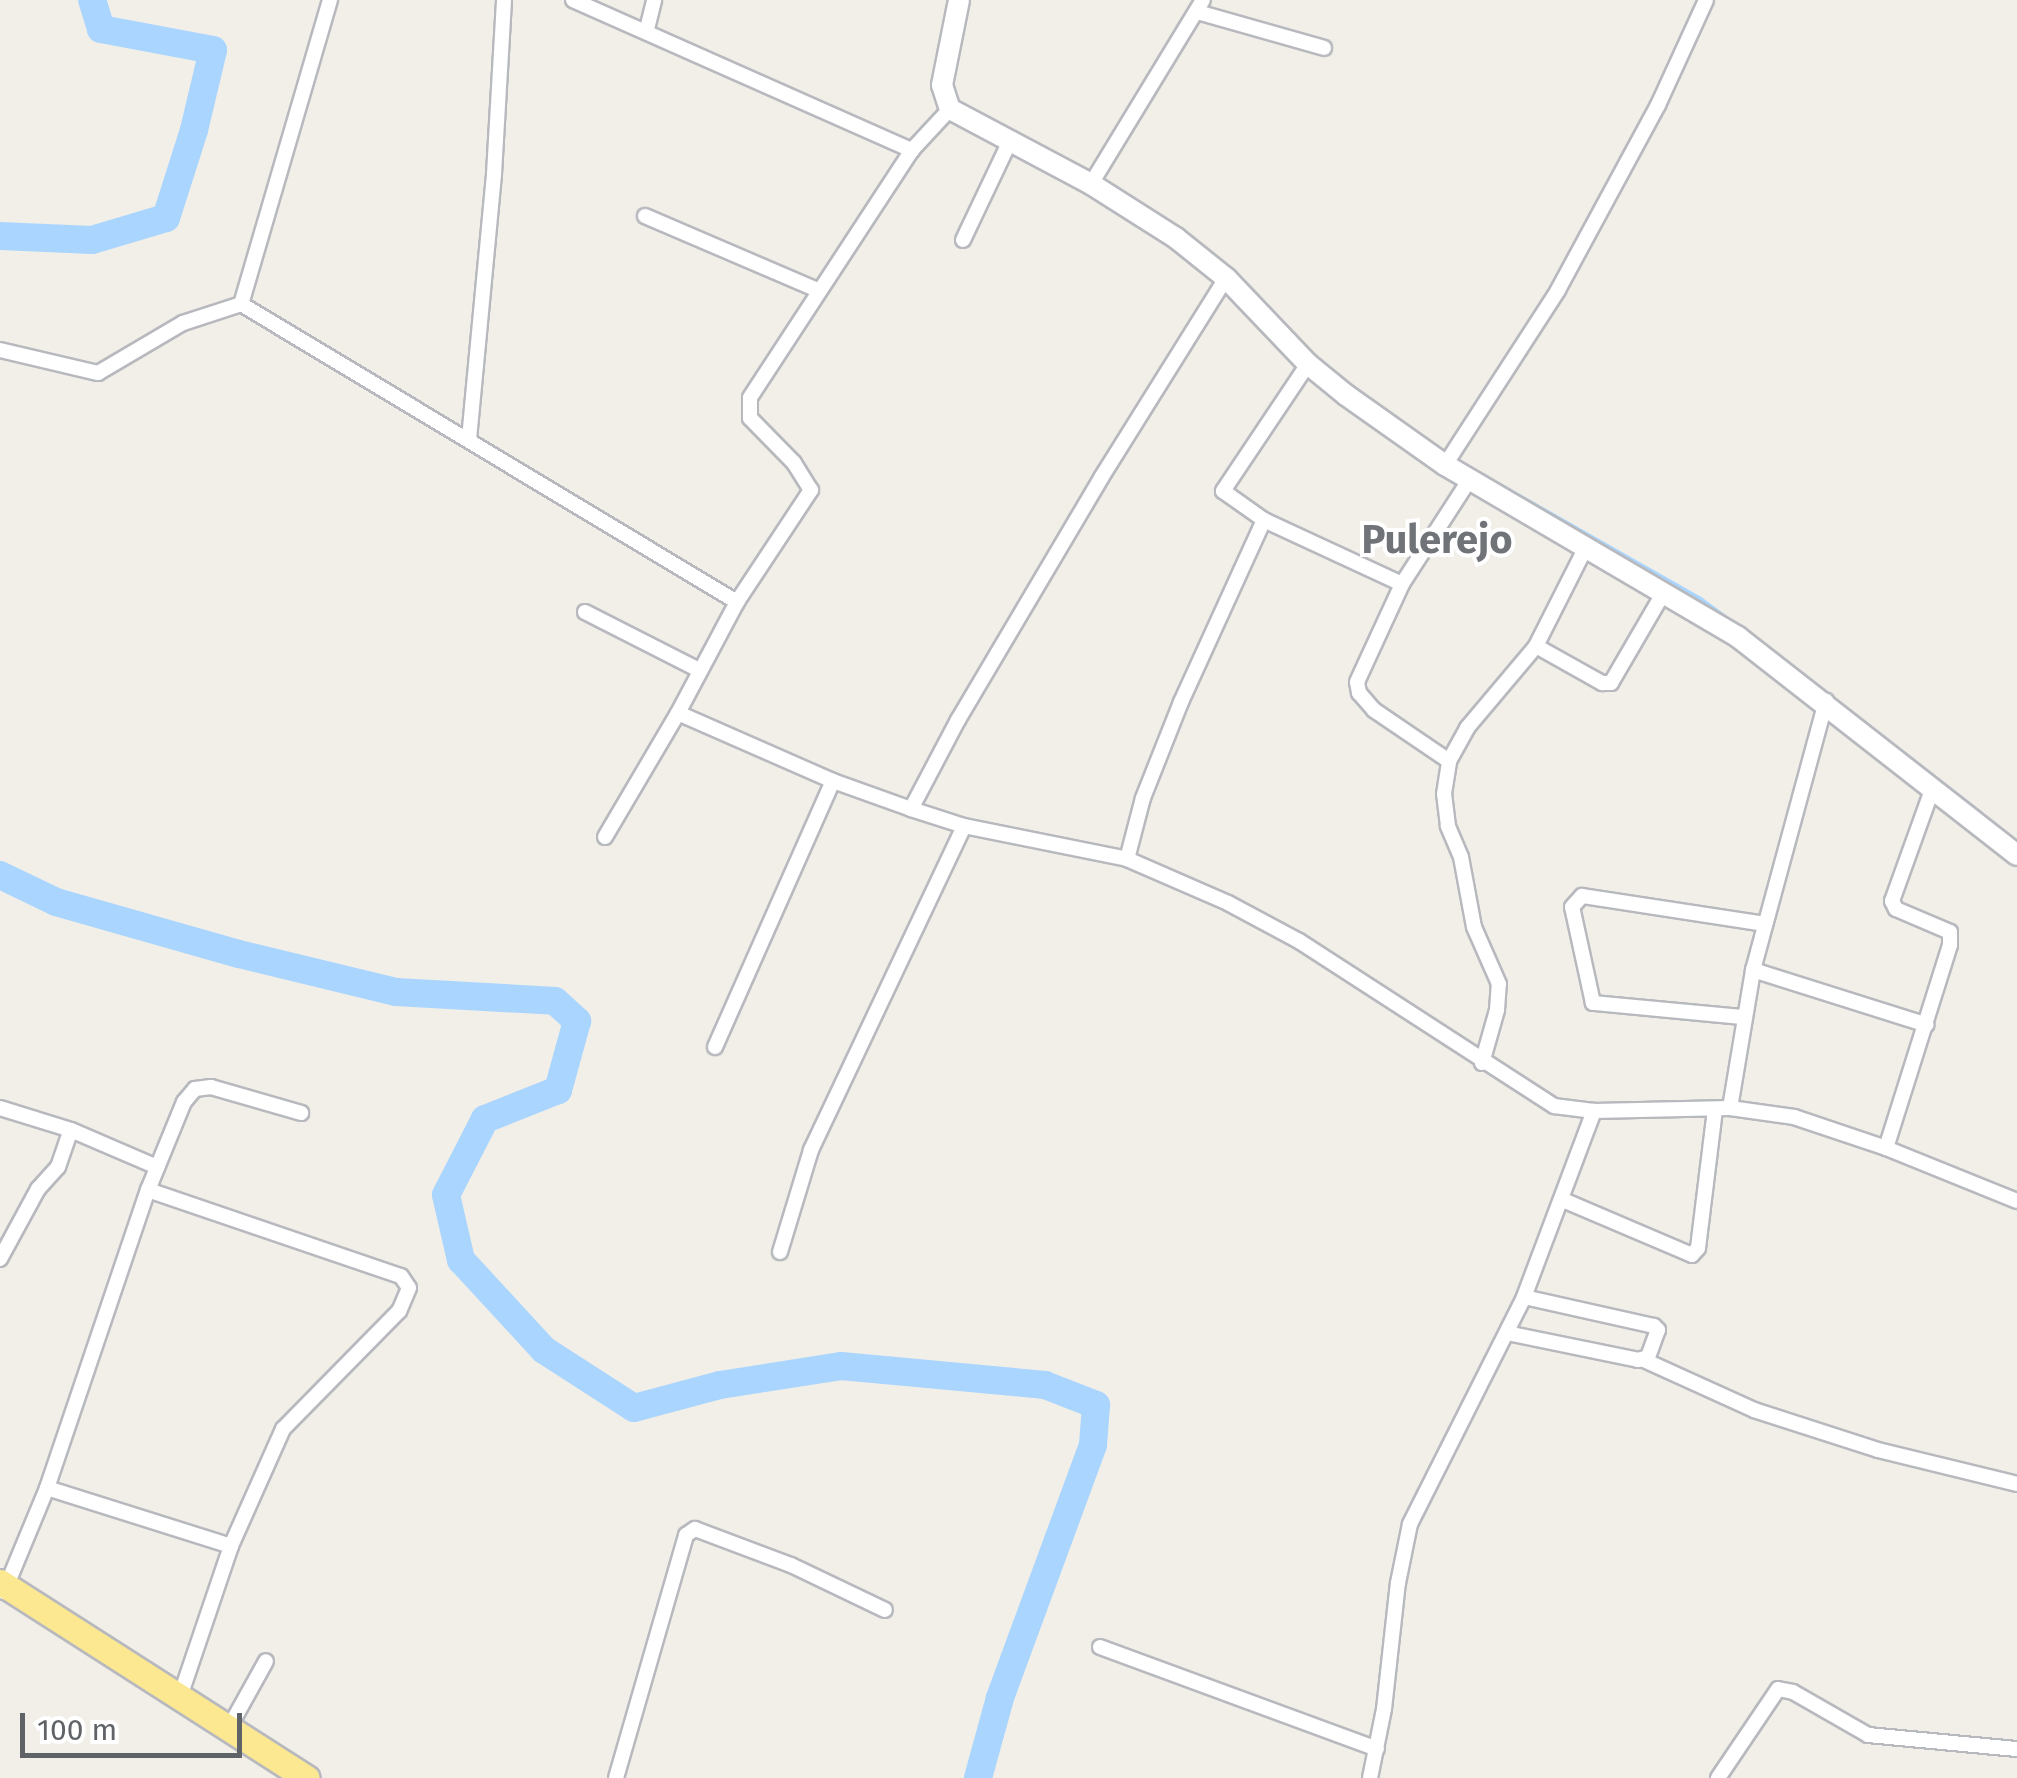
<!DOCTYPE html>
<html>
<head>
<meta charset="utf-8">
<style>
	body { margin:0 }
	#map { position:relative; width:2017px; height:1778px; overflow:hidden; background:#f1efe7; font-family:"Fira Sans",sans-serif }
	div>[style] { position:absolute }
	.stream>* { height:5px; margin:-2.5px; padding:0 2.5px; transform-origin:2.5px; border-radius:2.5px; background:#a9d5ff }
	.river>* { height:28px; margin:-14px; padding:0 14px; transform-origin:14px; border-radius:14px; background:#a9d5ff }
	.roads { filter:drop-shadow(2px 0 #b7b9be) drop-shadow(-2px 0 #b7b9be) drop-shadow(0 2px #b7b9be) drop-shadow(0 -2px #b7b9be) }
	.street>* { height:14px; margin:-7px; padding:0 7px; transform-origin:7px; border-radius:7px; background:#fff }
	.secondary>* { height:20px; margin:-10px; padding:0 10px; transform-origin:10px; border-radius:10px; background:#fff }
	.highway>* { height:25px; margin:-12.5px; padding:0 12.5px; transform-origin:12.5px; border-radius:12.5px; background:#fde892 }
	span { translate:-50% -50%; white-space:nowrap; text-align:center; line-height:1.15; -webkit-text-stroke:8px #fff; paint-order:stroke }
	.quarter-label { font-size:40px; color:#707479; font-weight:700 }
	.scale { position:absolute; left:20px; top:1713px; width:222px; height:45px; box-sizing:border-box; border:5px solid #5f6267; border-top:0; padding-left:12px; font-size:30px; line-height:35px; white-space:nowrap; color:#5f6267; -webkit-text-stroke:8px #fff; paint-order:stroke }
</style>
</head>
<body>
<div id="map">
	<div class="stream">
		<i style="left:1466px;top:466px;width:269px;rotate:29.6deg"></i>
		<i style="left:1700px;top:599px;width:42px;rotate:36.3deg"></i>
		<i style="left:1768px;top:648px;width:269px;rotate:37.9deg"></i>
	</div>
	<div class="river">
		<i style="left:0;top:236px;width:92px;rotate:2.5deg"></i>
		<i style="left:92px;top:240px;width:77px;rotate:-16.6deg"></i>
		<i style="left:166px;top:218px;width:92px;rotate:-72.3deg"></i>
		<i style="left:194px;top:130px;width:82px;rotate:-76.6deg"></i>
		<i style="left:213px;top:50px;width:114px;rotate:-169.4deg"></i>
		<i style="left:101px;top:29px;width:30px;rotate:-107deg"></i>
		<i style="left:0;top:875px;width:62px;rotate:25.7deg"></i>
		<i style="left:56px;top:902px;width:190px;rotate:15.9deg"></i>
		<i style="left:239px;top:954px;width:162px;rotate:13.6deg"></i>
		<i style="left:396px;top:992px;width:159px;rotate:3.2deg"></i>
		<i style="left:555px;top:1001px;width:30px;rotate:42deg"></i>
		<i style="left:577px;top:1021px;width:72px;rotate:105.4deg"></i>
		<i style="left:558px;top:1090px;width:79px;rotate:158.3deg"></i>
		<i style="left:485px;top:1119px;width:85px;rotate:117.2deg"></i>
		<i style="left:446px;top:1195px;width:67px;rotate:77deg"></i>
		<i style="left:461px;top:1260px;width:122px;rotate:47.3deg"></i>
		<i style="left:544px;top:1350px;width:107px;rotate:32.8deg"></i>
		<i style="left:634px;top:1408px;width:89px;rotate:-15deg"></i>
		<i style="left:720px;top:1385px;width:122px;rotate:-8.9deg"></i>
		<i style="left:841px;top:1366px;width:205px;rotate:5.3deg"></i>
		<i style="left:1045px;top:1385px;width:55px;rotate:21.4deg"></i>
		<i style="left:1096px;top:1405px;width:40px;rotate:94.3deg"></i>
		<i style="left:1093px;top:1445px;width:270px;rotate:110.2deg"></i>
		<i style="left:1000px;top:1698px;width:83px;rotate:105.4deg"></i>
	</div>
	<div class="roads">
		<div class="street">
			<i style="left:330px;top:0;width:317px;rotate:106.3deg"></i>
			<i style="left:241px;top:304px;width:579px;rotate:31deg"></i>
			<i style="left:573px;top:0;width:371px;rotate:23.9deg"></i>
			<i style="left:1197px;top:12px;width:132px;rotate:15.8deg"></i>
			<i style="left:647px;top:29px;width:30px;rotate:-76deg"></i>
			<i style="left:950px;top:109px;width:56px;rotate:132.8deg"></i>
			<i style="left:912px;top:150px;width:296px;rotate:123.2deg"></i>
			<i style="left:750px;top:398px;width:20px;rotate:90deg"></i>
			<i style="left:750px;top:418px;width:63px;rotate:45.6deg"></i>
			<i style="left:794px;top:463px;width:32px;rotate:58deg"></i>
			<i style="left:811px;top:490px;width:134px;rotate:123.5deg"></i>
			<i style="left:737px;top:602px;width:126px;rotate:118deg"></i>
			<i style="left:678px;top:713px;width:169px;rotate:23.7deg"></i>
			<i style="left:833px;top:781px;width:83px;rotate:19.7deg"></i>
			<i style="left:911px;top:809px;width:56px;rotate:17.8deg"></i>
			<i style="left:964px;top:826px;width:166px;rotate:11.4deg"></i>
			<i style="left:1127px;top:859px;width:110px;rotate:23.5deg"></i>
			<i style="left:1228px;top:903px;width:81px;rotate:28.2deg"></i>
			<i style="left:1299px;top:941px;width:304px;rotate:32.9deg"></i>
			<i style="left:1554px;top:1106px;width:40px;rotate:7.1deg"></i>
			<i style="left:1594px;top:1111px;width:136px;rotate:-1.3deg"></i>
			<i style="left:1730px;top:1108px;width:65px;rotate:8deg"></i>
			<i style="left:1794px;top:1117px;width:97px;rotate:18.6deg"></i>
			<i style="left:1886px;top:1148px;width:141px;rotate:22deg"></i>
			<i style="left:1091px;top:184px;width:215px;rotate:-58.7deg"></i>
			<i style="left:645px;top:216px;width:188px;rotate:23.2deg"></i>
			<i style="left:963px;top:240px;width:107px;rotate:-64.6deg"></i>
			<i style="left:0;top:350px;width:101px;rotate:13.2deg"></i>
			<i style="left:98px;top:373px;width:99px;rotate:-30.5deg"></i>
			<i style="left:183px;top:323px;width:61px;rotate:-18.1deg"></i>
			<i style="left:1308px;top:364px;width:153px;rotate:123.8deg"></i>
			<i style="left:1223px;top:491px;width:50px;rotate:35.3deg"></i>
			<i style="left:1264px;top:520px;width:152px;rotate:24.9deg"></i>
			<i style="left:469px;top:439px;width:266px;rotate:-84.6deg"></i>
			<i style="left:494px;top:174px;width:174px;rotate:-86.7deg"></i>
			<i style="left:1445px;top:465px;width:208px;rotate:-57.1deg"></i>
			<i style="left:1558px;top:290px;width:210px;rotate:-61.6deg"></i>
			<i style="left:1658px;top:105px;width:115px;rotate:-65.4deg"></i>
			<i style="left:585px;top:612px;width:128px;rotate:27deg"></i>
			<i style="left:1536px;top:646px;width:76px;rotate:29.3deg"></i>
			<i style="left:1602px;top:683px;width:9px"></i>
			<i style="left:1611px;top:683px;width:105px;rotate:-59.8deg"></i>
			<i style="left:1449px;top:761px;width:91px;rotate:-145.8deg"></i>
			<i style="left:1374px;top:710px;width:23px;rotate:-131deg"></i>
			<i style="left:1359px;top:693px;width:11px;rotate:-100deg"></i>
			<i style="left:1357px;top:682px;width:108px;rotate:-65.3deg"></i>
			<i style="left:1402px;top:584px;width:125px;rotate:-57.1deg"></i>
			<i style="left:911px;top:809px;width:101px;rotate:-62.2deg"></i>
			<i style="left:958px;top:720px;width:281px;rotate:-59.4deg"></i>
			<i style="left:1101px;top:478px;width:236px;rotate:-58deg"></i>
			<i style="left:605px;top:837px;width:144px;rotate:-59.5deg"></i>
			<i style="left:1127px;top:859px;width:63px;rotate:-75.3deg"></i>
			<i style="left:1143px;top:798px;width:103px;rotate:-68.4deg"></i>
			<i style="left:1181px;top:702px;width:200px;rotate:-65.5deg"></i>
			<i style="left:1753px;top:970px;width:182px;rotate:17.5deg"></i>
			<i style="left:1742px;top:1017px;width:150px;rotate:-174.6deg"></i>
			<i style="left:1593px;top:1003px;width:98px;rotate:-102.3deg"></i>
			<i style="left:1572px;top:907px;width:15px;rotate:-48deg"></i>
			<i style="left:1582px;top:896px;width:185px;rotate:8.7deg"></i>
			<i style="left:715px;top:1047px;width:291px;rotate:-66.1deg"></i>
			<i style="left:1482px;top:1063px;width:55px;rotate:-74.2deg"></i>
			<i style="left:1497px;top:1010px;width:26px;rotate:-86deg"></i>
			<i style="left:1499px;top:984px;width:62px;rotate:-113.7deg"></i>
			<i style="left:1474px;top:927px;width:71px;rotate:-100.5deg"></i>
			<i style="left:1461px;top:857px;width:34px;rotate:-113deg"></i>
			<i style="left:1448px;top:826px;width:32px;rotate:-97deg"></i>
			<i style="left:1444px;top:794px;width:33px;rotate:-81deg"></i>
			<i style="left:1449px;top:761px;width:38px;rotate:-61deg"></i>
			<i style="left:1467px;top:728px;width:107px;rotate:-49.9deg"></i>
			<i style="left:1536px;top:646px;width:109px;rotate:-63.2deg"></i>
			<i style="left:0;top:1108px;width:74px;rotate:17.2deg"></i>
			<i style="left:71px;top:1130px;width:94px;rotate:23.3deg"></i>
			<i style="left:1730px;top:1108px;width:140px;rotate:-80.5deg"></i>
			<i style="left:1753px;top:970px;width:279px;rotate:-74.8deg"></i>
			<i style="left:1886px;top:1148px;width:213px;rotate:-72.5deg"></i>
			<i style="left:1950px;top:945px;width:13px;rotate:-90deg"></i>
			<i style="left:1950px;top:932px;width:59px;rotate:-156.9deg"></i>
			<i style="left:1896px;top:909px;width:9px;rotate:-117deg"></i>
			<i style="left:1892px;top:901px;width:121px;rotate:-70.2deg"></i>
			<i style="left:148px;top:1190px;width:267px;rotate:18.8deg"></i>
			<i style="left:401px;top:1276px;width:14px;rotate:56deg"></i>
			<i style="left:409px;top:1288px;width:25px;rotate:113deg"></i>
			<i style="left:399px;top:1311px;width:165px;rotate:134.5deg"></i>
			<i style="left:283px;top:1429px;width:128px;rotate:114deg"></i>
			<i style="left:231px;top:1546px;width:159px;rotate:108.7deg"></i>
			<i style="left:1563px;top:1200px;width:140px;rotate:23.1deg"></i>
			<i style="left:1692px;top:1255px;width:9px;rotate:-49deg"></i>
			<i style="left:1698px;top:1248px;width:140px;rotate:-83deg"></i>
			<i style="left:780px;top:1252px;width:107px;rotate:-73.1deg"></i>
			<i style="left:811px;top:1150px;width:358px;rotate:-64.7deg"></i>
			<i style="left:0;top:1259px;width:80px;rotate:-61.5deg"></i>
			<i style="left:38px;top:1189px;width:30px;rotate:-48deg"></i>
			<i style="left:58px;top:1167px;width:39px;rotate:-71deg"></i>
			<i style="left:1507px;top:1333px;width:134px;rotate:11.6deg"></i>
			<i style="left:1638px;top:1360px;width:10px;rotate:-17deg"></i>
			<i style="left:1648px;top:1357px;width:29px;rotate:-70deg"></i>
			<i style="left:1658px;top:1330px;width:6px;rotate:-135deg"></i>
			<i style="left:1654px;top:1326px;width:133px;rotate:-167.4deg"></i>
			<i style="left:1644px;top:1360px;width:121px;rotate:24.4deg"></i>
			<i style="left:1754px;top:1410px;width:130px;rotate:17.9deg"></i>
			<i style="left:1878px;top:1450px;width:143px;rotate:13.7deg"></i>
			<i style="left:47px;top:1488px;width:193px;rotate:17.5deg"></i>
			<i style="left:4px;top:1592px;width:113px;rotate:-67.5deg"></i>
			<i style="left:47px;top:1488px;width:315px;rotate:-71.3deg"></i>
			<i style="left:148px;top:1190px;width:95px;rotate:-67.8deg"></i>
			<i style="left:184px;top:1102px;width:17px;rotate:-50deg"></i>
			<i style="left:195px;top:1089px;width:16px;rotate:-7deg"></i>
			<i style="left:211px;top:1087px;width:94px;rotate:16.1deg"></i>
			<i style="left:1100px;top:1647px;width:295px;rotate:20.2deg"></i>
			<i style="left:230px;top:1726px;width:74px;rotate:-61deg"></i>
			<i style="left:616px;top:1778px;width:253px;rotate:-73.9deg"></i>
			<i style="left:686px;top:1535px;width:11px;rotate:-34deg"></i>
			<i style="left:695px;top:1529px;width:103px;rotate:20.6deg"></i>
			<i style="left:791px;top:1565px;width:104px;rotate:25.6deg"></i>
			<i style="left:1370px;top:1778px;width:70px;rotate:-78.5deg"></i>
			<i style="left:1384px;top:1709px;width:127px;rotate:-83.7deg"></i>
			<i style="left:1398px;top:1583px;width:60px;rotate:-78.5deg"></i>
			<i style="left:1410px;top:1524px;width:254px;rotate:-63.3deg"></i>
			<i style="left:1524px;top:1297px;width:199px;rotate:-69.4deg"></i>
			<i style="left:1718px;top:1778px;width:107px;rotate:-56deg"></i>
			<i style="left:1778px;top:1689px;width:15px;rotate:11deg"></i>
			<i style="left:1793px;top:1692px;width:86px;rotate:29.8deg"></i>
			<i style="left:1868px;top:1735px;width:150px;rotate:5.4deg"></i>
		</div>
		<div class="secondary">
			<i style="left:959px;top:0;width:87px;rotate:101.3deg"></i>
			<i style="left:942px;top:85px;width:25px;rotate:72deg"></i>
			<i style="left:950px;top:109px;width:160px;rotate:28deg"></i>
			<i style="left:1091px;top:184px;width:101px;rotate:32.4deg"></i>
			<i style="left:1176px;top:238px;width:64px;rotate:38.7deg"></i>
			<i style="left:1226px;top:278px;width:119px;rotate:46.4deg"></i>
			<i style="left:1308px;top:364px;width:49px;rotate:39.2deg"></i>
			<i style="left:1346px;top:395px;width:121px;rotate:35.3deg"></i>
			<i style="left:1445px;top:465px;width:340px;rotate:30.4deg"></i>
			<i style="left:1738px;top:637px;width:354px;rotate:38deg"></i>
		</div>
		<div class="highway">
			<i style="left:0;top:1582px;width:364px;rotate:32.6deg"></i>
		</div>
	</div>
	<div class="quarter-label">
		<span style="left:1437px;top:540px">Pulerejo</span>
	</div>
	<div class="scale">100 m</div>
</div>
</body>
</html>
